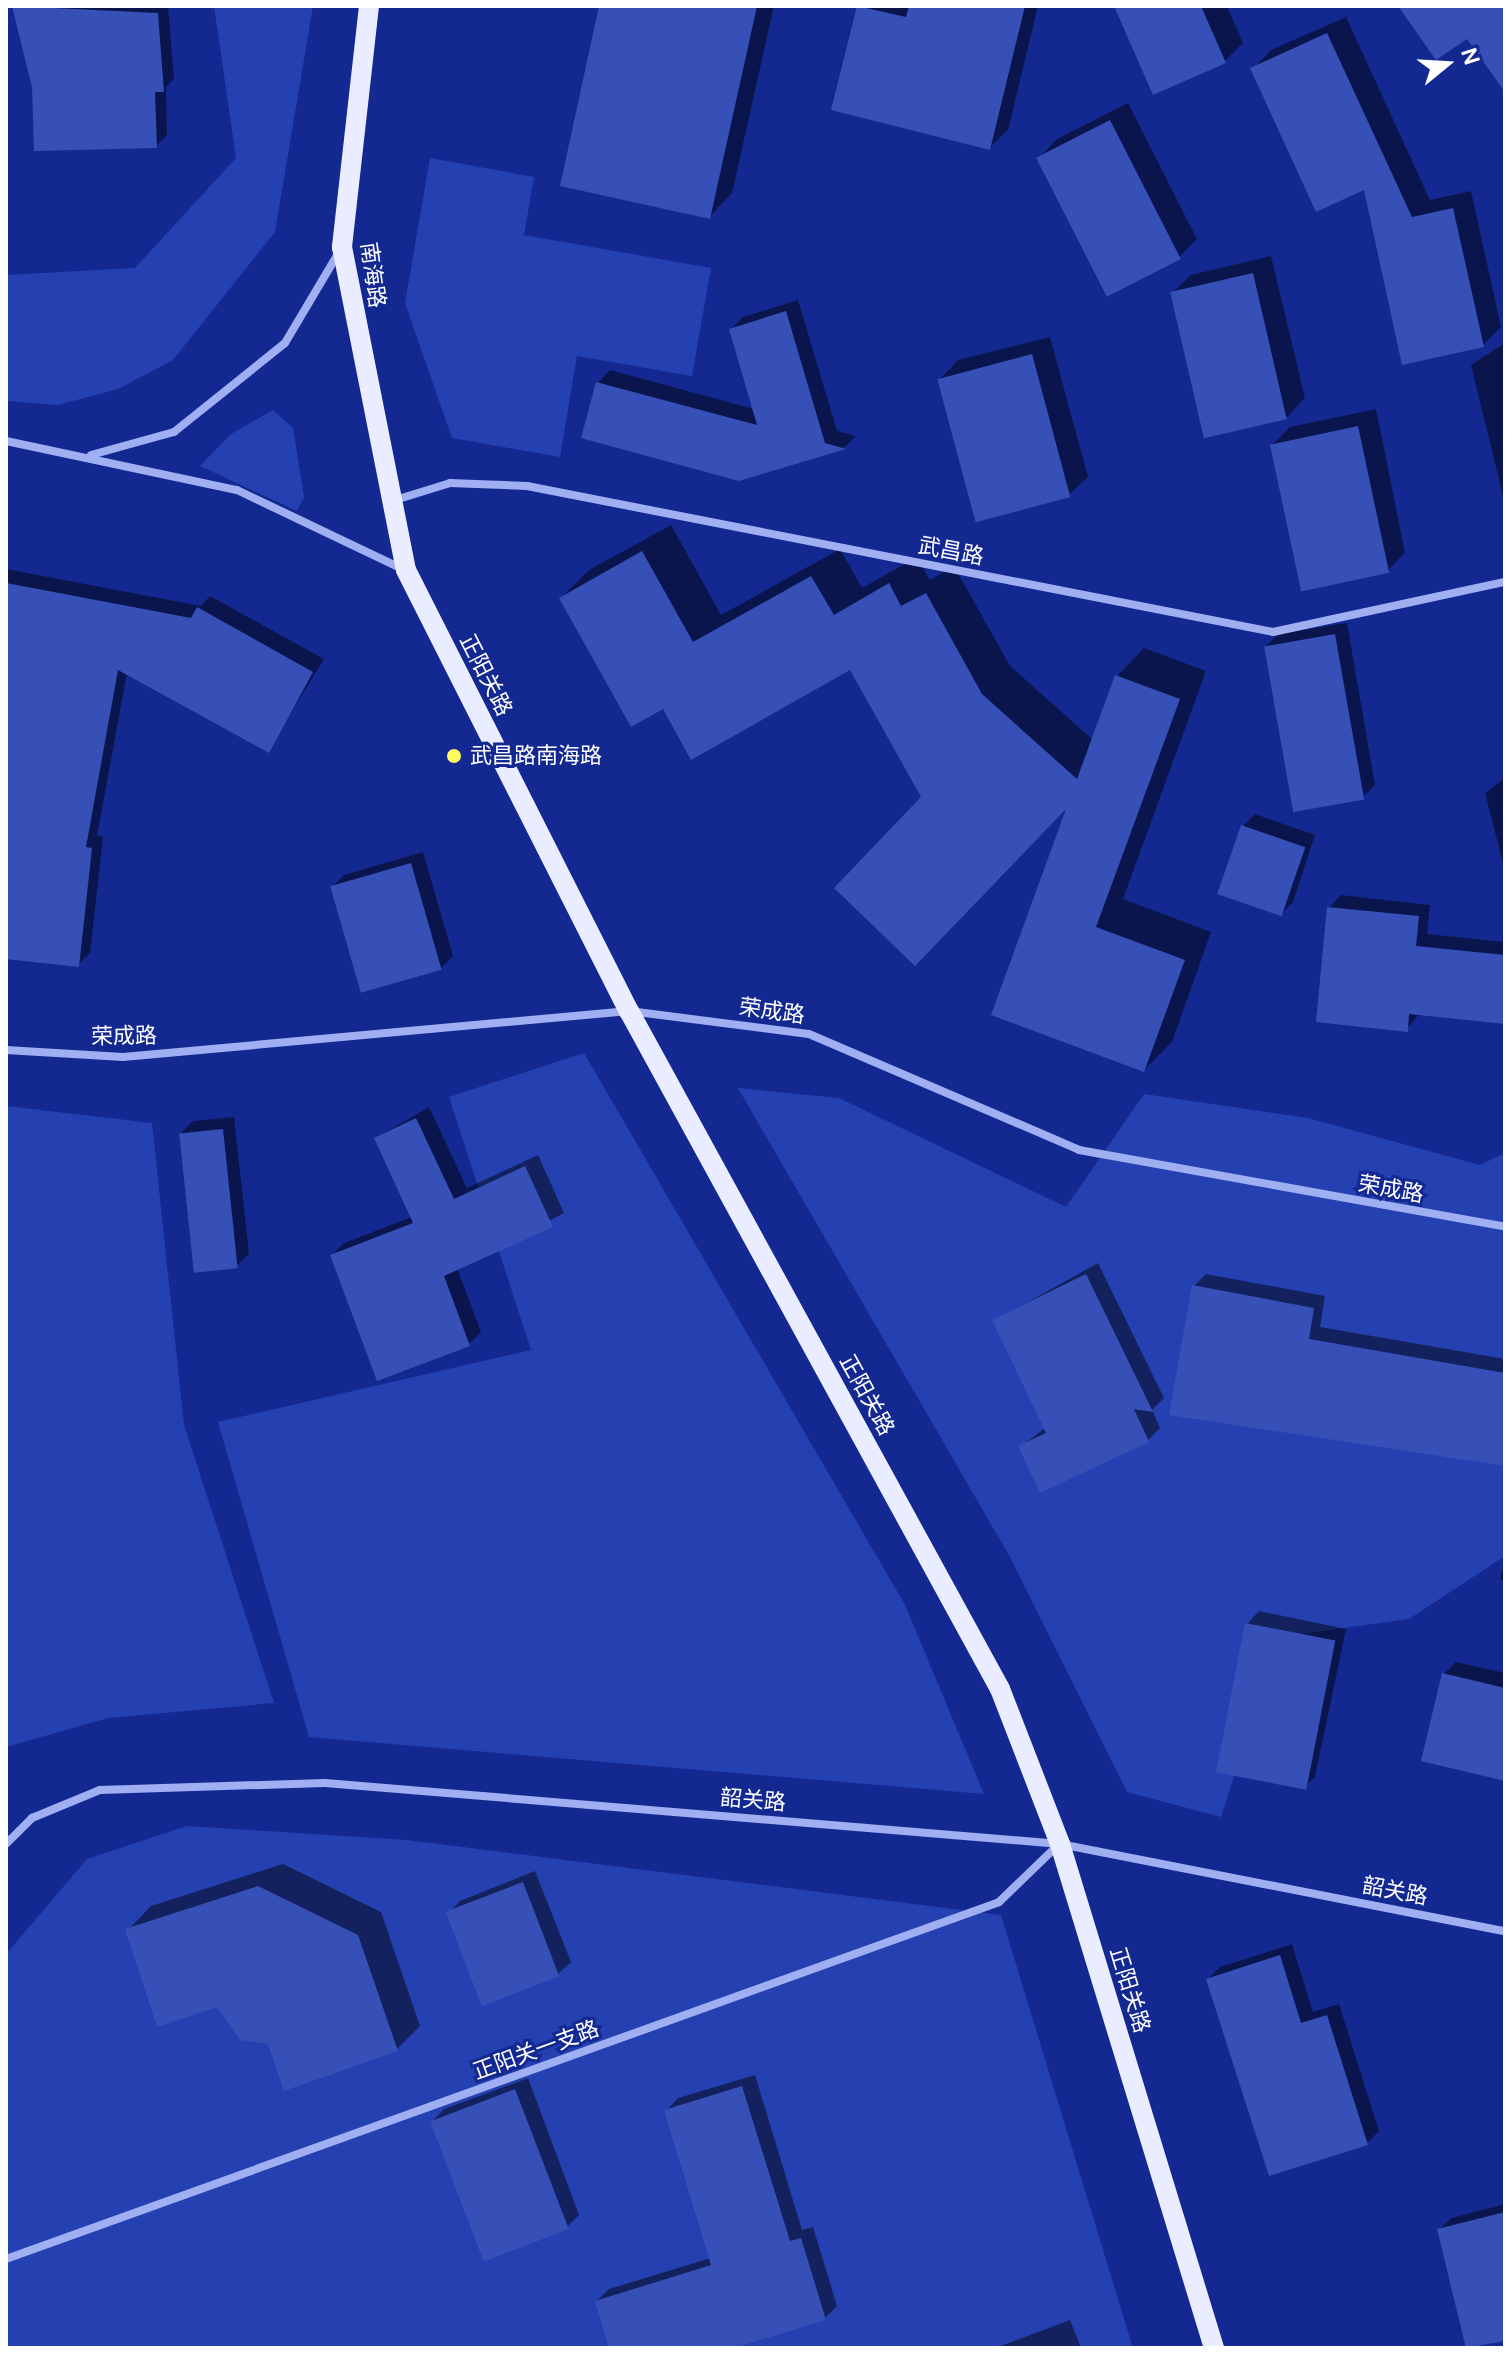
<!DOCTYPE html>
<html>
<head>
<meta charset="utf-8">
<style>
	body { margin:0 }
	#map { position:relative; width:1511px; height:2354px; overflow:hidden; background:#132991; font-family:"DM Sans","Noto Sans SC",sans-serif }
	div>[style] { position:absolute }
	.green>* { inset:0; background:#2540b0 }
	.shadow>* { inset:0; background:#0007 }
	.building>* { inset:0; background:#3750b8; transform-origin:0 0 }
	.street>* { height:8px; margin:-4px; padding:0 4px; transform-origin:4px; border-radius:4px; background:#9faff2 }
	.primary>* { height:20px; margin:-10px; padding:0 10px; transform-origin:10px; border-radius:10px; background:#eaedff }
	.dots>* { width:22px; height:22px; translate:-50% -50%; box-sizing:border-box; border:4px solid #132991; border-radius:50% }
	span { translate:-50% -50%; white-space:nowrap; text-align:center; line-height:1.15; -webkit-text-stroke:6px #132991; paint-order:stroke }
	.street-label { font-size:22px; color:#fff }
	.poi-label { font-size:22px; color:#fff }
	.left { translate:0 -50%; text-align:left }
	.frame { position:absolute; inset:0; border:8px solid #fff; pointer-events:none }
	.north { position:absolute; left:1407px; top:24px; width:80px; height:80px; -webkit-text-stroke:6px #132991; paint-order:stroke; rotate:72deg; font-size:22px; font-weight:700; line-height:32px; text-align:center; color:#fff }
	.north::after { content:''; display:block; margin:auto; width:28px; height:36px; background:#fff; clip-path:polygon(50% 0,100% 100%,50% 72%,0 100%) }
</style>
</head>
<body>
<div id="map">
	<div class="green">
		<i style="clip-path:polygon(214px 6px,313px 6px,275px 232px,173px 360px,118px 389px,58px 405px,6px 401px,6px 275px,135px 268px,236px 158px)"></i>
		<i style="clip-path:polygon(430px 158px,534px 177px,524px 235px,711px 268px,692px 376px,577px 356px,560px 457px,452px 438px,405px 303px)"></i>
		<i style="clip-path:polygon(273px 410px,293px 428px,304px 497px,297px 511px,200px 466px,231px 434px)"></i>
		<i style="clip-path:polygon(584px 1053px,905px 1605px,984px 1794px,309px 1737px,218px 1422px,531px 1350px,449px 1097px)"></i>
		<i style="clip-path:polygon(738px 1088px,839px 1098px,1066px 1207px,1144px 1094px,1308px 1118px,1480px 1165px,1505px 1153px,1505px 1556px,1409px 1619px,1279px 1637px,1221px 1817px,1127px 1792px,1010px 1557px)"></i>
		<i style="clip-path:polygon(6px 1106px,152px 1123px,184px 1425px,274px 1703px,108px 1718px,6px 1747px)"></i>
		<i style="clip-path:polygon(187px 1826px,407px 1840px,1001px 1915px,1133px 2348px,6px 2348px,6px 1954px,87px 1859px)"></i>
	</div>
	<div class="shadow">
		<i style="clip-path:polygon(14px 6px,168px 6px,174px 79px,166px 87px,167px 135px,156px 146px,34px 87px)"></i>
		<i style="clip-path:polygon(601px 6px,774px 6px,732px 193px,709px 217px)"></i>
		<i style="clip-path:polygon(859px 6px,1038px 6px,1008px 130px,989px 148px,833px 109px)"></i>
		<i style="clip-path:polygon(1116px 6px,1227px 6px,1243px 43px,1225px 61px)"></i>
		<i style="clip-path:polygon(1346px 17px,1430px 200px,1471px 191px,1501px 327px,1483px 345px,1366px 187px,1253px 69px,1271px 50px)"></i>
		<i style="clip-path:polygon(1128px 103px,1197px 239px,1179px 257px,1107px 294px,1039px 158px,1057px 139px)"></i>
		<i style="clip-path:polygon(1271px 256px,1305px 398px,1287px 417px,1172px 293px,1191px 275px)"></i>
		<i style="clip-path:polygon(798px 300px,837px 431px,856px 436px,845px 447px,739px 479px,598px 383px,610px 370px,754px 409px,731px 329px,743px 317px)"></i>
		<i style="clip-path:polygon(1050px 337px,1088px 477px,1069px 495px,940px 379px,958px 360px)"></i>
		<i style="clip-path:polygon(1505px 343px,1505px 496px,1503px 496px,1471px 365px)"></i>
		<i style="clip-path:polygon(1376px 409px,1405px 553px,1387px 571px,1272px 445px,1290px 427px)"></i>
		<i style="clip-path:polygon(671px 525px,721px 615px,840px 549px,862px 588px,917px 557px,930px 580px,954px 566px,1010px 666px,1093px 740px,1117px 676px,1144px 648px,1206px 671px,1123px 899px,1211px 932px,1172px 1042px,1144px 1070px,994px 1013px,1070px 802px,923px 797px,851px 667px,664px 707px,561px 598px,589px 570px)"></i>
		<i style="clip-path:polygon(6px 569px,201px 606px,210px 596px,324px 659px,268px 750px,127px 673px,97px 836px,103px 836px,90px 953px,78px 965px,6px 957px)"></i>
		<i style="clip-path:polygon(1347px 623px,1375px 785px,1363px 797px,1266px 646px,1278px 634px)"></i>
		<i style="clip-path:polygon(1505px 778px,1505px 871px,1485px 793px)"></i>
		<i style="clip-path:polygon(1255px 814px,1315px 835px,1293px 902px,1281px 914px,1243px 826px)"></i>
		<i style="clip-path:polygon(423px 852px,453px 956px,441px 968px,332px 887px,344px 875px)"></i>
		<i style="clip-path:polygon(1341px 895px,1430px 905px,1427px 934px,1505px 942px,1505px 1022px,1420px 1013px,1407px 1029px,1329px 908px)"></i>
		<i style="clip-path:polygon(429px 1107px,467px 1188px,538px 1155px,564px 1213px,457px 1268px,481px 1332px,469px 1344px,332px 1255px,344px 1243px,412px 1217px,376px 1138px)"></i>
		<i style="clip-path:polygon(234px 1117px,249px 1254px,236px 1266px,181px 1133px,193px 1121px)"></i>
		<i style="clip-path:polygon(1098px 1263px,1164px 1398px,1152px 1410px,1160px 1428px,1148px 1440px,1020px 1447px,1045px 1428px,994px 1321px)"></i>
		<i style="clip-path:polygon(1206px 1274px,1325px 1296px,1320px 1327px,1505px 1359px,1505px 1446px,1194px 1286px)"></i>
		<i style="clip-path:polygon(1505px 1559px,1505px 1581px,1500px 1580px)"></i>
		<i style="clip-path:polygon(1259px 1611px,1346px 1629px,1315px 1777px,1303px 1789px,1247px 1624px)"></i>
		<i style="clip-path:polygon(1456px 1662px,1505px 1673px,1505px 1779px,1444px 1674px)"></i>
		<i style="clip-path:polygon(283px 1864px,381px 1912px,420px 2026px,397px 2049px,270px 2042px,128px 1930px,151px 1906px)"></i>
		<i style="clip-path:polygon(535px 1871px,571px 1962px,558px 1974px,484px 2003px,448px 1914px,460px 1901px)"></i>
		<i style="clip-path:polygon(1292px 1944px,1313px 2012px,1339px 2004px,1379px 2131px,1367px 2143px,1208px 1979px,1220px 1967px)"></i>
		<i style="clip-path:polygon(755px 2075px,802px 2230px,813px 2227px,837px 2306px,825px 2318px,727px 2348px,611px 2348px,597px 2301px,609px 2289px,711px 2258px,666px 2111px,678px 2098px)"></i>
		<i style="clip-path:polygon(528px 2078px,579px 2215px,567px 2227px,432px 2122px,444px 2109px)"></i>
		<i style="clip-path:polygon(1505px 2204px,1505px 2339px,1468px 2348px,1439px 2230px,1451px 2218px)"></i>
		<i style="clip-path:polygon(1070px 2320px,1081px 2348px,995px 2348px)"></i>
	</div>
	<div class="building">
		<i style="clip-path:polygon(12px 6px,158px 13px,164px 92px,155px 92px,157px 148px,34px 151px,32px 87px)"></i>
		<i style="clip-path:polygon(599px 6px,757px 6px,710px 219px,560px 186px)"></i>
		<i style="clip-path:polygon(857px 6px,906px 17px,909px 6px,1025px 6px,990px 150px,831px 110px)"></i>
		<i style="clip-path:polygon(1114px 6px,1201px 6px,1226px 63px,1153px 95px)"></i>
		<i style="clip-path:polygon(1398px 6px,1505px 6px,1505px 92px,1467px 39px,1436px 60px)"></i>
		<i style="clip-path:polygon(1327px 33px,1412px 217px,1453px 208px,1484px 347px,1402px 365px,1364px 190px,1316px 212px,1250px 68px)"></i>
		<i style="left:1110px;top:120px;width:156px;height:83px;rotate:63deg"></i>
		<i style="left:1253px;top:273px;width:150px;height:85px;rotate:77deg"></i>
		<i style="clip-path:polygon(786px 311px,825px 443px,846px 449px,739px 481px,581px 438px,596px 382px,757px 425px,729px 329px)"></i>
		<i style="left:1032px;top:354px;width:148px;height:98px;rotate:75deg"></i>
		<i style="left:1358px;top:426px;width:150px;height:90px;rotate:78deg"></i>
		<i style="clip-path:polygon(642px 551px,693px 642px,811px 576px,834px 615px,889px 583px,901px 606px,926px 593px,982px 694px,1077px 779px,1115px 675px,1180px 699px,1096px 927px,1185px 960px,1144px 1072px,991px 1015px,1066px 809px,915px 966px,834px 888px,921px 797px,850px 670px,691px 760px,663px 709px,631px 727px,559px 598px)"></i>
		<i style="clip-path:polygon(6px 583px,191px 618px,197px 607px,313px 672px,269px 753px,118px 670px,86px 847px,92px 848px,79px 967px,6px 959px)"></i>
		<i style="left:1335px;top:634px;width:168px;height:72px;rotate:80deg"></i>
		<i style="left:1241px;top:825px;width:68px;height:73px;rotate:19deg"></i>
		<i style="left:411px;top:863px;width:111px;height:84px;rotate:74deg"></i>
		<i style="clip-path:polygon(1327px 907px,1419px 916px,1416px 946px,1505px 955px,1505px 1024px,1409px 1014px,1408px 1032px,1316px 1022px)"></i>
		<i style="clip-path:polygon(416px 1118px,454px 1199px,525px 1166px,553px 1227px,444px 1276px,470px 1346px,377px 1381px,330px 1255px,413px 1223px,374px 1138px)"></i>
		<i style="left:223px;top:1129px;width:140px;height:44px;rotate:84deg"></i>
		<i style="clip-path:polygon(1086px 1274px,1153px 1412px,1134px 1409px,1149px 1442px,1040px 1493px,1018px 1446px,1046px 1433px,992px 1320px)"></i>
		<i style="clip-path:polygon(1192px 1285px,1314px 1308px,1309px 1339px,1505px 1373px,1505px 1466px,1169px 1415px)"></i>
		<i style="left:1245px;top:1623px;width:92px;height:152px;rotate:11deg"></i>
		<i style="clip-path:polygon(1442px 1673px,1505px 1688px,1505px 1781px,1421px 1761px)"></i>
		<i style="left:523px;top:1882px;width:101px;height:83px;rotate:69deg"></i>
		<i style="clip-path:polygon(258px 1886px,358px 1935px,398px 2051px,284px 2091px,268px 2044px,240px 2040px,217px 2007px,157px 2027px,125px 1929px)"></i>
		<i style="clip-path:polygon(1280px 1955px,1301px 2023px,1327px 2015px,1368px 2145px,1269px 2176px,1206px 1979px)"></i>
		<i style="clip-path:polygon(742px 2086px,790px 2241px,801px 2238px,826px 2320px,734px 2348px,609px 2348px,595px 2301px,711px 2265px,664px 2110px)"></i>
		<i style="left:515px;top:2089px;width:150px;height:91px;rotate:69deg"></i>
		<i style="clip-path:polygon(1505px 2212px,1505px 2341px,1466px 2348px,1437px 2229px)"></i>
	</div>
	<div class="street">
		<i style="left:6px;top:441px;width:236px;rotate:12deg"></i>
		<i style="left:237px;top:490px;width:186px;rotate:25.5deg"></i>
		<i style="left:91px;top:455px;width:86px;rotate:-15.5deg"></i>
		<i style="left:174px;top:432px;width:142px;rotate:-38.7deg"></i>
		<i style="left:285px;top:343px;width:106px;rotate:-59.3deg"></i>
		<i style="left:392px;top:501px;width:61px;rotate:-17.2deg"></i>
		<i style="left:450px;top:483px;width:77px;rotate:2.2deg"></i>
		<i style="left:527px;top:486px;width:760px;rotate:11.07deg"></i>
		<i style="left:1273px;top:632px;width:237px;rotate:-12.2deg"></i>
		<i style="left:6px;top:1050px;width:117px;rotate:3.4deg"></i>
		<i style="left:123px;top:1057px;width:508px;rotate:-5.19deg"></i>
		<i style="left:629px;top:1011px;width:181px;rotate:7.3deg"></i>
		<i style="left:809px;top:1034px;width:294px;rotate:23.2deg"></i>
		<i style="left:1079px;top:1150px;width:433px;rotate:10.2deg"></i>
		<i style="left:6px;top:1844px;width:37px;rotate:-45deg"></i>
		<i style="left:32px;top:1818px;width:74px;rotate:-22.4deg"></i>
		<i style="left:100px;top:1790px;width:225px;rotate:-1.8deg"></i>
		<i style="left:325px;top:1783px;width:738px;rotate:4.74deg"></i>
		<i style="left:1060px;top:1844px;width:453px;rotate:11.1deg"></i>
		<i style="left:6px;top:2259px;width:1055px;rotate:-19.77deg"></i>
		<i style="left:999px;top:1902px;width:83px;rotate:-44deg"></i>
	</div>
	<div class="primary">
		<i style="left:369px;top:6px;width:243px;rotate:96.4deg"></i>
		<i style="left:342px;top:247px;width:329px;rotate:78.8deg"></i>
		<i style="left:406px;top:570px;width:494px;rotate:63.2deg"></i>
		<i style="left:629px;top:1011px;width:773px;rotate:61.31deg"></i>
		<i style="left:1000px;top:1689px;width:166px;rotate:68.8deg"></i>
		<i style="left:1060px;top:1844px;width:527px;rotate:73.01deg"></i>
	</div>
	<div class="dots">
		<i style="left:454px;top:756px;background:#fffa60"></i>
	</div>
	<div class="street-label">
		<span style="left:373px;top:275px;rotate:82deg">南海路</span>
		<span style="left:951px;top:551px;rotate:11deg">武昌路</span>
		<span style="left:486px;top:675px;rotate:63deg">正阳关路</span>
		<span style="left:772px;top:1011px;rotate:8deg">荣成路</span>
		<span style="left:124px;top:1036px;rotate:-1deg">荣成路</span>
		<span style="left:1391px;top:1189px;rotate:10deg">荣成路</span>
		<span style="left:867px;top:1395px;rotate:61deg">正阳关路</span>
		<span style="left:753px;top:1800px;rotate:5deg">韶关路</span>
		<span style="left:1395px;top:1891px;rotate:11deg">韶关路</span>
		<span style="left:1130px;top:1990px;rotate:73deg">正阳关路</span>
		<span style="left:536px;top:2050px;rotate:-20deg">正阳关一支路</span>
	</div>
	<div class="poi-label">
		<span class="left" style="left:470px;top:756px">武昌路南海路</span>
	</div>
	<div class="frame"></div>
	<div class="north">N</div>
</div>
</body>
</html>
